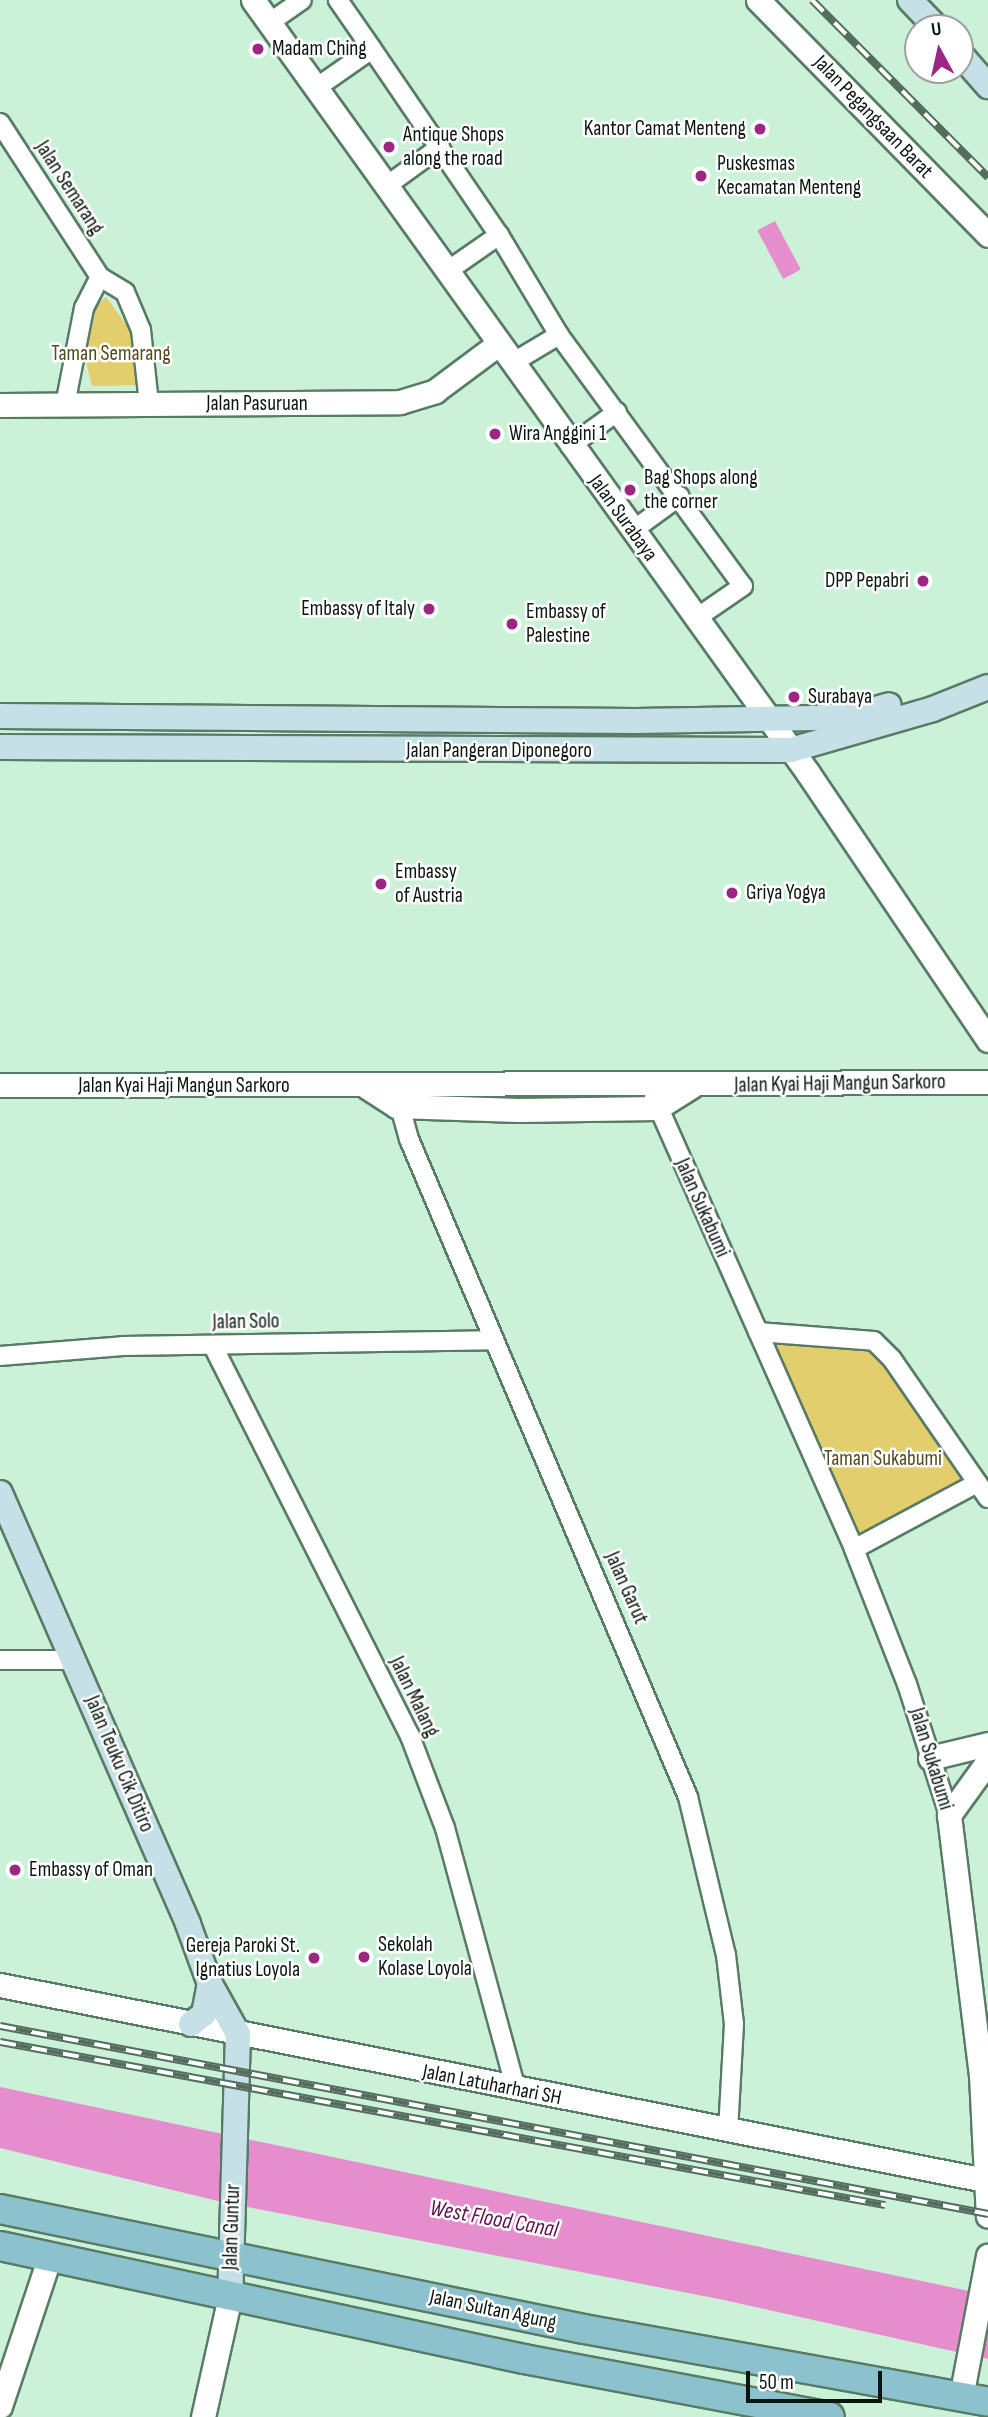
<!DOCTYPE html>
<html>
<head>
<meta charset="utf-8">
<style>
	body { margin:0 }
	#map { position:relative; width:988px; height:2417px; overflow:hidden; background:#cbf2d9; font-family:"Sofia Sans Condensed",sans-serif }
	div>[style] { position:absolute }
	.green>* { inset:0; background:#e2ce6c }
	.water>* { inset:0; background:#e58dcd; transform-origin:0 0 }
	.roads { filter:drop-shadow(2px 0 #587b66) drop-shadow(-2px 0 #587b66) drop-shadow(0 2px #587b66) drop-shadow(0 -2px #587b66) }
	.minor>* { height:18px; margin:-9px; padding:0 9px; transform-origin:9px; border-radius:9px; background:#fff }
	.tertiary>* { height:23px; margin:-11.5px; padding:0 11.5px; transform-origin:11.5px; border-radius:11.5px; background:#fff }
	.secondary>* { height:24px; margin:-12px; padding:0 12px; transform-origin:12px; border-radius:12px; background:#c6e0e7 }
	.primary>* { height:28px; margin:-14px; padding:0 14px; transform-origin:14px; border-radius:14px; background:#8cc1ce }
	.rail>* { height:8px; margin-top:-4px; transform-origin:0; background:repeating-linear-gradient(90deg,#fff 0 16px,#556d5f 0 32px); box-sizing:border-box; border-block:2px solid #556d5f }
	.dots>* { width:19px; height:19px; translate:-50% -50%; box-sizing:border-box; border:4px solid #fff; border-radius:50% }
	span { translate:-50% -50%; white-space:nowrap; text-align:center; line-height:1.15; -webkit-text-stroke:5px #fff; paint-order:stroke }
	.poi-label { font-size:21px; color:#09170f }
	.left { translate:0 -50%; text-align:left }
	.right { translate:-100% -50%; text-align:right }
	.street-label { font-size:21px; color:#09170f }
	.park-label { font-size:21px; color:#544a1d }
	.water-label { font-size:23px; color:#5f104f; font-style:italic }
	.north { position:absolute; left:904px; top:14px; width:70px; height:70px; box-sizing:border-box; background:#fff; border:2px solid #9da29f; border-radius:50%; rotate:352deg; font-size:19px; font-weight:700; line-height:28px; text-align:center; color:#09170f }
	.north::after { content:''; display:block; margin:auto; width:24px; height:32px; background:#9b2783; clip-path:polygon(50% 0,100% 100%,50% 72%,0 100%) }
	.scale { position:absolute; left:746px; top:2371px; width:136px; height:32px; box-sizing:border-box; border:4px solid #09170f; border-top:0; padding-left:9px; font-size:21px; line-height:24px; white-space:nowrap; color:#09170f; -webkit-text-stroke:5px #fff; paint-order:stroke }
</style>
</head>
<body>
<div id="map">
	<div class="green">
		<i style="clip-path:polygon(106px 297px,134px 335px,144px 385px,92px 386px,81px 341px,86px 315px)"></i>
		<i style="clip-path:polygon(765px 1339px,855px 1342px,882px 1354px,970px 1481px,855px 1542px)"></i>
	</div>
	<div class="water">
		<i style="left:775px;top:221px;width:55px;height:20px;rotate:62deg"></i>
		<i style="clip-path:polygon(0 2087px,988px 2295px,988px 2359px,724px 2300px,222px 2202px,0 2148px)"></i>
	</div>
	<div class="roads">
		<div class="minor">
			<i style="left:269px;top:23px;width:40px;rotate:-34.9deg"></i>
			<i style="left:372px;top:49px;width:225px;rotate:55.7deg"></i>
			<i style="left:499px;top:235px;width:117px;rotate:59deg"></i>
			<i style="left:559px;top:335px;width:311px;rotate:53.8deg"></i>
			<i style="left:743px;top:586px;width:58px;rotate:145.5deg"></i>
			<i style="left:316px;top:88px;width:68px;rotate:-34.9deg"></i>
			<i style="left:372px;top:49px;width:60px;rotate:-124.8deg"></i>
			<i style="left:0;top:123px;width:184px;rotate:57deg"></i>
			<i style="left:100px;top:277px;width:29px;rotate:31deg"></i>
			<i style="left:125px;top:292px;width:41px;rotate:67.2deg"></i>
			<i style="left:141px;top:330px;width:74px;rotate:83.8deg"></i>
			<i style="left:385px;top:187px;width:68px;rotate:-36deg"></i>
			<i style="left:446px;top:272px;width:65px;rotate:-34.9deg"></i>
			<i style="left:512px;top:363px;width:55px;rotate:-30.8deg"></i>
			<i style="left:65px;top:405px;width:99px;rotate:-78.9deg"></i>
			<i style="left:84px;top:308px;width:35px;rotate:-63deg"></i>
			<i style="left:570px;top:446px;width:58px;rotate:-35.9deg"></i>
			<i style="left:632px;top:531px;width:59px;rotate:-36.1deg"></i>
			<i style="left:397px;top:1096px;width:45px;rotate:74.4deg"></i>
			<i style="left:409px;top:1139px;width:715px;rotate:67.02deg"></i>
			<i style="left:688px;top:1797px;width:163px;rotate:76.5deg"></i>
			<i style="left:726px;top:1955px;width:69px;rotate:83.4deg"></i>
			<i style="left:734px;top:2024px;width:106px;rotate:93.2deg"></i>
			<i style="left:654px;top:1097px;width:494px;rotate:66.1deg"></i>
			<i style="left:854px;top:1549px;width:145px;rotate:68.6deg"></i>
			<i style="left:907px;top:1684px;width:138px;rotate:72.2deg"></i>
			<i style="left:758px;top:1332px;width:116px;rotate:4.4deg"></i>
			<i style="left:874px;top:1341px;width:25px;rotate:45deg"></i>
			<i style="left:892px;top:1359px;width:169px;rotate:55.4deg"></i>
			<i style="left:213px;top:1346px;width:437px;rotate:63.2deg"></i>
			<i style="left:410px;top:1736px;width:98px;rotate:69.2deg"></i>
			<i style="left:445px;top:1828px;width:271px;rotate:74.8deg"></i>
			<i style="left:0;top:1356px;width:123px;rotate:-4.6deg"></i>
			<i style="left:123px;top:1346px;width:370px;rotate:-0.9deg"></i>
			<i style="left:854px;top:1549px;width:140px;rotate:-28.2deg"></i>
			<i style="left:0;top:1660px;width:74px"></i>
		</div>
		<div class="tertiary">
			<i style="left:253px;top:0;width:952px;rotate:54.32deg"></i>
			<i style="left:808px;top:773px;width:322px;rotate:56deg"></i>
			<i style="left:758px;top:0;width:329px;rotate:45.6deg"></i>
			<i style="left:0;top:405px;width:400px;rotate:-0.4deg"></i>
			<i style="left:400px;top:402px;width:37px;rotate:-17deg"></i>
			<i style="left:435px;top:391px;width:79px;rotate:-36.7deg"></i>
			<i style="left:0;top:1085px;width:988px;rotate:-0.17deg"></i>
			<i style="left:367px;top:1087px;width:35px;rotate:33deg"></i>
			<i style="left:396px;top:1106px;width:122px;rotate:1.9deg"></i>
			<i style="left:518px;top:1110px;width:139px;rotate:-0.8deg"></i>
			<i style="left:657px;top:1108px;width:41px;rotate:-32.2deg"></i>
			<i style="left:930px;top:1758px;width:60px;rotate:-13.6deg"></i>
			<i style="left:988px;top:1761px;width:67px;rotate:125.8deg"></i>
			<i style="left:949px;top:1815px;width:262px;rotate:83deg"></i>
			<i style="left:981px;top:2075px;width:141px;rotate:87.2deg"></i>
			<i style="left:0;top:1985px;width:1004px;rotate:11.2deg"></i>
			<i style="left:961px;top:2397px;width:144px;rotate:-79.2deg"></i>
			<i style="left:0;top:2406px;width:155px;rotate:-71.6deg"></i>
			<i style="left:203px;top:2417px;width:124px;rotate:-77.4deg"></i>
		</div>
		<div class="secondary">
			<i style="left:910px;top:0;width:39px;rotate:46deg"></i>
			<i style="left:960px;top:54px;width:43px;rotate:48.8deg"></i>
			<i style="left:0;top:716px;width:636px;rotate:0.45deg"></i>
			<i style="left:636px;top:721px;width:178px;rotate:-1deg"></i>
			<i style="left:814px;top:718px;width:41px;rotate:-4.2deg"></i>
			<i style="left:855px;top:715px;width:35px;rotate:-16deg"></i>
			<i style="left:0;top:747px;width:791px;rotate:0.22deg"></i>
			<i style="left:791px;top:750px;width:148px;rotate:-16.1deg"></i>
			<i style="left:933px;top:709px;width:59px;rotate:-21.8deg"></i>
			<i style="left:0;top:1493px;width:470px;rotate:66.4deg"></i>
			<i style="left:188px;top:1924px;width:64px;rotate:69.9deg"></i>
			<i style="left:210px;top:1984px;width:57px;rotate:60.8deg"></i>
			<i style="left:238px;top:2034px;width:262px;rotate:91.7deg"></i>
			<i style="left:191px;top:2024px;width:16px;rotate:-38deg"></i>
			<i style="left:204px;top:2014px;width:31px;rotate:-79deg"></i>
		</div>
		<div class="primary">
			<i style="left:0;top:2209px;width:596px;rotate:11.61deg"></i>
			<i style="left:584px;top:2329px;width:411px;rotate:10.2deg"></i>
			<i style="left:0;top:2246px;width:536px;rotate:12.17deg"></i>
			<i style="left:524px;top:2359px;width:311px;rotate:10.7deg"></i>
		</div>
	</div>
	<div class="rail">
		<i style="left:812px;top:0;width:250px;rotate:45.2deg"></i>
		<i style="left:0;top:2026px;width:1006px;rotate:10.77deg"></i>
		<i style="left:0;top:2042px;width:900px;rotate:10.44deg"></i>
	</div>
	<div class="dots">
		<i style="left:258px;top:49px;background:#9b2783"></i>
		<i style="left:760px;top:129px;background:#9b2783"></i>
		<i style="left:389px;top:147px;background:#9b2783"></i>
		<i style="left:701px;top:176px;background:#9b2783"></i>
		<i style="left:495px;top:434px;background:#9b2783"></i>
		<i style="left:630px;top:490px;background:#9b2783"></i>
		<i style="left:923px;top:581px;background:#9b2783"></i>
		<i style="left:429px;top:609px;background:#9b2783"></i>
		<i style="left:512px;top:624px;background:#9b2783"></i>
		<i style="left:794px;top:697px;background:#9b2783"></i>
		<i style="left:381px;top:884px;background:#9b2783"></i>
		<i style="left:732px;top:893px;background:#9b2783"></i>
		<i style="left:15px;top:1870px;background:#9b2783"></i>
		<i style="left:364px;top:1957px;background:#9b2783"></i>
		<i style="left:314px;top:1958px;background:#9b2783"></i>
	</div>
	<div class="poi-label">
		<span class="left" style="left:272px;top:49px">Madam Ching</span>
		<span class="right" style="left:746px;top:129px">Kantor Camat Menteng</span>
		<span class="left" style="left:403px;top:147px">Antique Shops<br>along the road</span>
		<span class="left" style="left:717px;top:176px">Puskesmas<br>Kecamatan Menteng</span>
		<span class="left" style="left:509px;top:434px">Wira Anggini 1</span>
		<span class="left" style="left:644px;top:490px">Bag Shops along<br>the corner</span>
		<span class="right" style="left:909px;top:581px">DPP Pepabri</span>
		<span class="right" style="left:415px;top:609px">Embassy of Italy</span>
		<span class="left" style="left:526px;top:624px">Embassy of<br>Palestine</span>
		<span class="left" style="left:808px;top:697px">Surabaya</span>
		<span class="left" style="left:395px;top:884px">Embassy<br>of Austria</span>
		<span class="left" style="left:746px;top:893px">Griya Yogya</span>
		<span class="left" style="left:29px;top:1870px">Embassy of Oman</span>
		<span class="left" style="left:378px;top:1957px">Sekolah<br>Kolase Loyola</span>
		<span class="right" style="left:300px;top:1958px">Gereja Paroki St.<br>Ignatius Loyola</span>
	</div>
	<div class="street-label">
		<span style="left:873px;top:117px;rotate:46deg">Jalan Pegangsaan Barat</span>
		<span style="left:69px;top:188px;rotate:57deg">Jalan Semarang</span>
		<span style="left:257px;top:404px">Jalan Pasuruan</span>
		<span style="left:623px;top:518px;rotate:54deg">Jalan Surabaya</span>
		<span style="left:499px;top:751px">Jalan Pangeran Diponegoro</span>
		<span style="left:840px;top:1084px;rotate:-1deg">Jalan Kyai Haji Mangun Sarkoro</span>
		<span style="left:184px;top:1086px">Jalan Kyai Haji Mangun Sarkoro</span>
		<span style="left:702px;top:1208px;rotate:66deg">Jalan Sukabumi</span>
		<span style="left:246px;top:1322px;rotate:-1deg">Jalan Solo</span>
		<span style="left:626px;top:1588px;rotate:66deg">Jalan Garut</span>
		<span style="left:414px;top:1697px;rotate:64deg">Jalan Malang</span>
		<span style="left:931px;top:1759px;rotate:73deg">Jalan Sukabumi</span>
		<span style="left:119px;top:1764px;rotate:67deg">Jalan Teuku Cik Ditiro</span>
		<span style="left:492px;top:2085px;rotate:11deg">Jalan Latuharhari SH</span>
		<span style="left:232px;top:2227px;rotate:-88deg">Jalan Guntur</span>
		<span style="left:493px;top:2310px;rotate:12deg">Jalan Sultan Agung</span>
	</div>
	<div class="park-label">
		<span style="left:111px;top:354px">Taman Semarang</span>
		<span style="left:883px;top:1459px">Taman Sukabumi</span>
	</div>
	<div class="water-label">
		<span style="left:494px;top:2219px;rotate:10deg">West Flood Canal</span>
	</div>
	<div class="north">U</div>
	<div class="scale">50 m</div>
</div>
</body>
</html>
